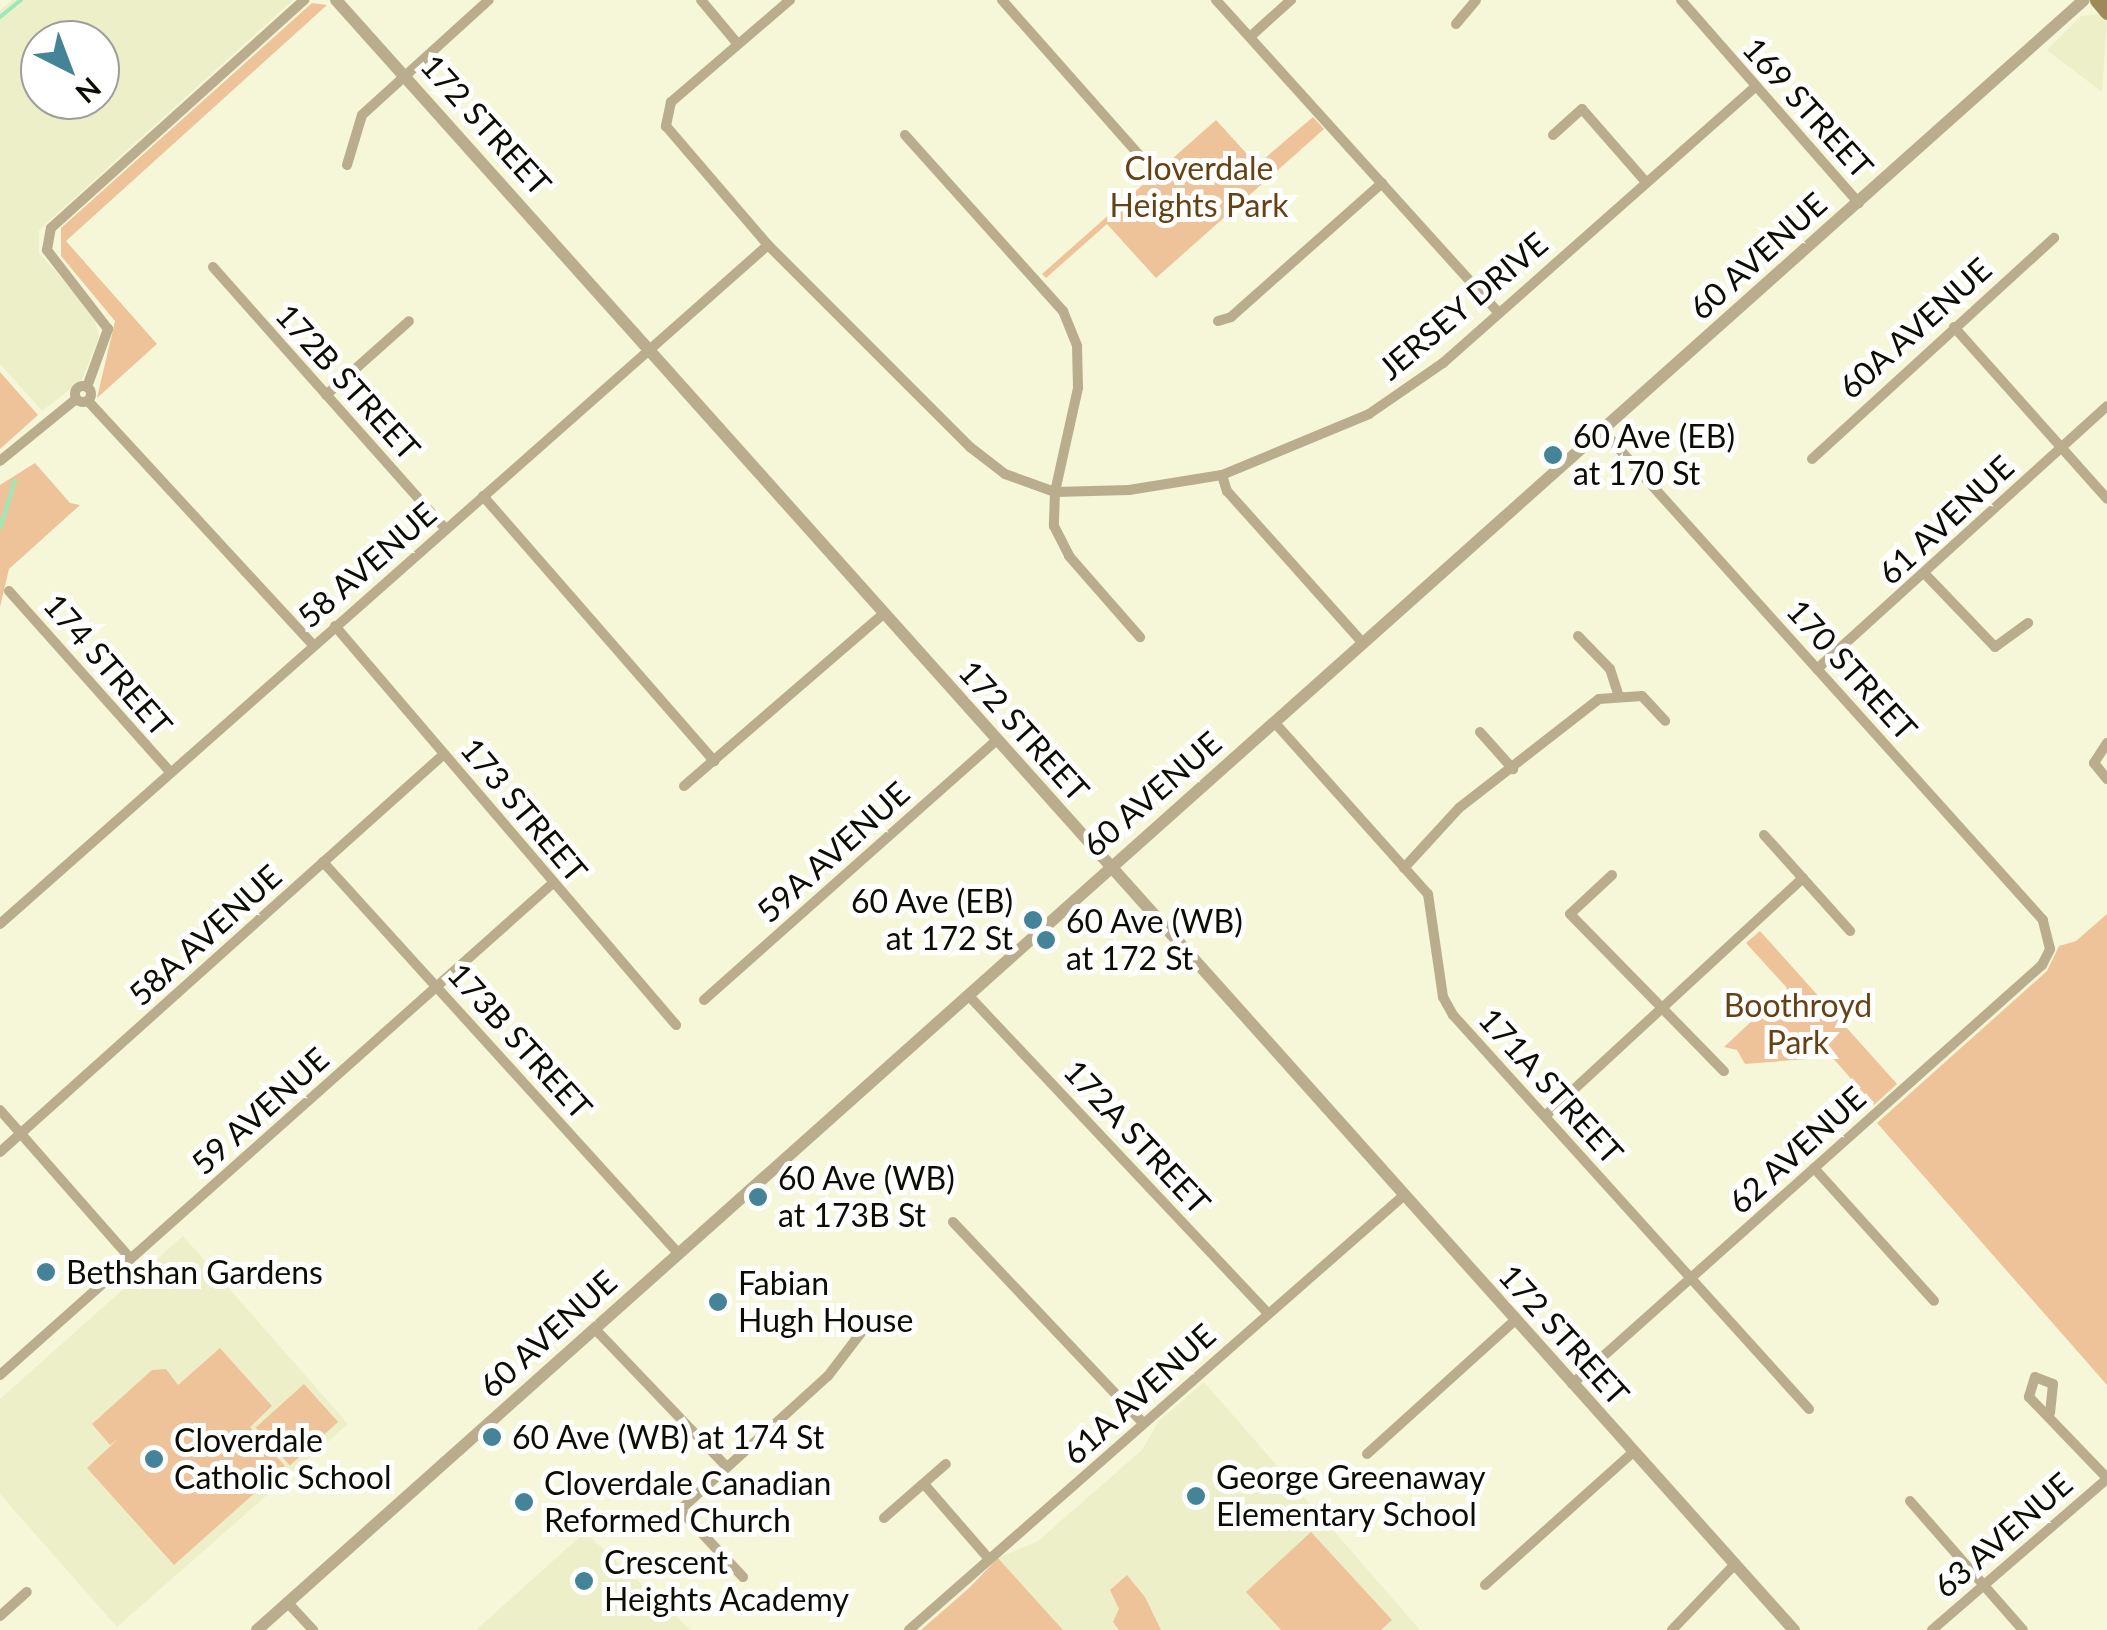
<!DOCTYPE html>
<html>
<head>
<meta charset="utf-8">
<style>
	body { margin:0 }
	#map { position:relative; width:2107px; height:1630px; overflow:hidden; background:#f5f7d8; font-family:Lato,sans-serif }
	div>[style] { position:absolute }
	.built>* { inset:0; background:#edefc8 }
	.green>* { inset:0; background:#efc399; transform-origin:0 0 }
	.stream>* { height:4px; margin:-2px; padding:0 2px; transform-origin:2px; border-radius:2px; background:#9ce8b6 }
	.minor>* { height:10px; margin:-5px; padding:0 5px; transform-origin:5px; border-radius:5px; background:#baad8d }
	.minor>.ring { margin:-5px; padding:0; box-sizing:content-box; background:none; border:10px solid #baad8d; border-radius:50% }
	.tertiary>* { height:12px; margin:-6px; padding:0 6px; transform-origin:6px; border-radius:6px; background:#baad8d }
	.secondary>* { height:15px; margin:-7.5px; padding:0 7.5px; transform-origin:7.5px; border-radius:7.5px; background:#9e8a59 }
	.dots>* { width:28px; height:28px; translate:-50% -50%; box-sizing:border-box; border:5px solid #fff; border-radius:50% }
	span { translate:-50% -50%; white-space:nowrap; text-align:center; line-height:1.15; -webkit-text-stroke:10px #fff; paint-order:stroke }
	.street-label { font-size:32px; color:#0d0d04 }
	.park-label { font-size:32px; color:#684113 }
	.poi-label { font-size:32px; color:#0d0d04 }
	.left { translate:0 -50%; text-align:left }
	.right { translate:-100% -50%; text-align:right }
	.north { position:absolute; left:20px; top:20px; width:100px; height:100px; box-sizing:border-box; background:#fff; border:2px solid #9e9e9b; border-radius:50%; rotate:138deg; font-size:28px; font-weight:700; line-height:40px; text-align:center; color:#0d0d04 }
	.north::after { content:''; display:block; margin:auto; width:35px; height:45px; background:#448398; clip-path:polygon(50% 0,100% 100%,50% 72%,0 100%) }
</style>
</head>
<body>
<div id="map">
	<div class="built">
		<i style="clip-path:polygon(evenodd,13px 0,293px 0,39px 230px,39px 253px,93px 314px,99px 337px,82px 380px,42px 411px,0 364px,0 10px,13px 0,40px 40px,100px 40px,100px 100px,40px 100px,40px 40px)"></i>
		<i style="clip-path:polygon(2099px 14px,2107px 22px,2102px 92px,2047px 50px,2081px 16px)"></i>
		<i style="clip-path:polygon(183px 1236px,348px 1424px,117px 1627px,0 1494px,0 1399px)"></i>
		<i style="clip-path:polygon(1204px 1382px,1420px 1630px,1063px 1630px,998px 1558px,1038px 1541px,1142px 1450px,1159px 1421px)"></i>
		<i style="clip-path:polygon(585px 1532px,691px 1630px,476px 1630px)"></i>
	</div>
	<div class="green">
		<i style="clip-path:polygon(312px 3px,327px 5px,66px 241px,157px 344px,97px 398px,115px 321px,61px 256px,61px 228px)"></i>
		<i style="clip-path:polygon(1313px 117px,1324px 129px,1156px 278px,1107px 224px,1046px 278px,1042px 274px,1216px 120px,1257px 165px)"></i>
		<i style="clip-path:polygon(0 372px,38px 415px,0 449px)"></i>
		<i style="clip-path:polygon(35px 463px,70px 503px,80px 505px,9px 569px,0 607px,0 485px)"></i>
		<i style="clip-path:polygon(2107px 914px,2107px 1385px,1877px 1123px,2047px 971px,2059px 946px,2076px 941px)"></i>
		<i style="clip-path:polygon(1760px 931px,1897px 1084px,1874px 1105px,1832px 1057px,1745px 1064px,1737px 1050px,1724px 1047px,1787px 988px,1746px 943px)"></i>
		<i style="clip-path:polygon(220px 1348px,272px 1406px,250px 1427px,285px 1466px,174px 1565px,87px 1468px,119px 1438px,110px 1445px,92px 1424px,152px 1370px,166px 1369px,178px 1385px)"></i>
		<i style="left:304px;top:1384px;width:51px;height:65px;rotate:48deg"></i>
		<i style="clip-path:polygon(1311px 1532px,1392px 1620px,1381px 1630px,1281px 1630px,1246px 1592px)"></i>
		<i style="clip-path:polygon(998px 1558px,1063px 1630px,921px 1630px,969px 1588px)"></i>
		<i style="clip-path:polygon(1127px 1575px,1145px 1597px,1161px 1630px,1119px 1630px,1113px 1622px,1119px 1609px,1110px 1590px)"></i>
	</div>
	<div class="stream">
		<i style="left:0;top:17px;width:27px;rotate:-39deg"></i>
		<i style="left:0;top:528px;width:50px;rotate:-72.6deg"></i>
	</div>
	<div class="minor">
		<i style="left:701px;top:0;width:56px;rotate:50.1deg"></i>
		<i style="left:790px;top:0;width:157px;rotate:139.4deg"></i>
		<i style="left:671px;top:102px;width:25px;rotate:102deg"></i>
		<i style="left:666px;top:126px;width:157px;rotate:49.4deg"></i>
		<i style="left:768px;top:245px;width:286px;rotate:45deg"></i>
		<i style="left:970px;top:447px;width:44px;rotate:37.6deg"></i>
		<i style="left:1005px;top:474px;width:53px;rotate:19.8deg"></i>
		<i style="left:1055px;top:492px;width:74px;rotate:-1.5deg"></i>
		<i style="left:1129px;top:490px;width:94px;rotate:-9.2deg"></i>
		<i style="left:1222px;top:475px;width:159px;rotate:-22.5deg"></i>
		<i style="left:1369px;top:414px;width:90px;rotate:-34.6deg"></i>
		<i style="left:1443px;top:363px;width:417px;rotate:-41.5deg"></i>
		<i style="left:1002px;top:0;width:210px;rotate:48.5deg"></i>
		<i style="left:1216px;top:0;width:422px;rotate:47.9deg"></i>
		<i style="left:1681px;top:0;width:270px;rotate:48.8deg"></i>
		<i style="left:1456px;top:24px;width:31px;rotate:-50deg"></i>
		<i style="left:1251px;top:36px;width:54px;rotate:-42deg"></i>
		<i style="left:905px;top:135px;width:237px;rotate:48.1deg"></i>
		<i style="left:1063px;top:311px;width:38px;rotate:68deg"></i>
		<i style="left:1077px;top:346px;width:42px;rotate:88.6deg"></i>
		<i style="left:1078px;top:388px;width:107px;rotate:102.5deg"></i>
		<i style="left:1055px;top:492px;width:34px;rotate:92deg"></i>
		<i style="left:1054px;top:526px;width:34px;rotate:63deg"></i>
		<i style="left:1069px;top:556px;width:108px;rotate:48.8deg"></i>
		<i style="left:1553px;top:135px;width:39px;rotate:-42deg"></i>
		<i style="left:1582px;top:109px;width:97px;rotate:48.8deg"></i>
		<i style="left:347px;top:165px;width:52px;rotate:-73.3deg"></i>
		<i style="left:362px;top:115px;width:171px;rotate:-42.2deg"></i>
		<i style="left:213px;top:267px;width:351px;rotate:48.4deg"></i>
		<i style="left:1218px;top:321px;width:14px;rotate:-17deg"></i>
		<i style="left:1231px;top:317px;width:202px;rotate:-41.6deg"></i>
		<i style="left:1954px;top:327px;width:230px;rotate:48.3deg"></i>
		<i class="ring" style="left:75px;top:386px;width:6px;height:6px"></i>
		<i style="left:87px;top:387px;width:62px;rotate:-70.1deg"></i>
		<i style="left:108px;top:329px;width:100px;rotate:-127.7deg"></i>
		<i style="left:47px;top:250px;width:22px;rotate:-80deg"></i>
		<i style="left:51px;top:228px;width:341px;rotate:-42deg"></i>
		<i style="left:326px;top:395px;width:111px;rotate:-41.7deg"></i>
		<i style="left:88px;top:401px;width:332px;rotate:47.3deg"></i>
		<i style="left:1812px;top:459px;width:328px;rotate:-42.4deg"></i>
		<i style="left:0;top:461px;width:98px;rotate:-39.2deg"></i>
		<i style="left:1222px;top:475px;width:17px;rotate:73deg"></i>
		<i style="left:1227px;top:491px;width:205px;rotate:48.2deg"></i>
		<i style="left:483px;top:496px;width:352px;rotate:48.9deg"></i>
		<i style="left:1925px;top:574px;width:101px;rotate:46.2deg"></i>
		<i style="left:1995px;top:647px;width:41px;rotate:-36deg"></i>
		<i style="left:9px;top:591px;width:242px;rotate:48.3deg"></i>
		<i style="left:335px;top:626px;width:525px;rotate:49.48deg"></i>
		<i style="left:1578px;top:636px;width:46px;rotate:45.9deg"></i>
		<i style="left:1610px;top:669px;width:26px;rotate:72deg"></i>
		<i style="left:1817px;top:669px;width:391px;rotate:-42.2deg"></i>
		<i style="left:1275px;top:723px;width:229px;rotate:48.2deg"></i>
		<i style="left:1428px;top:894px;width:104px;rotate:81.7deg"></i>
		<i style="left:1443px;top:997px;width:21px;rotate:61deg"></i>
		<i style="left:1453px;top:1015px;width:531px;rotate:47.9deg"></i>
		<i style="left:1480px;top:732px;width:50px;rotate:48.3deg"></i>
		<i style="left:2107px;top:743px;width:24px;rotate:123deg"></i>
		<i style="left:2094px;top:763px;width:21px;rotate:51deg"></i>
		<i style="left:684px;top:786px;width:263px;rotate:-40.8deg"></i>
		<i style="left:1764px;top:835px;width:129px;rotate:48.1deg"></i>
		<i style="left:323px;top:862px;width:530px;rotate:47.76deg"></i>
		<i style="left:1404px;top:868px;width:81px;rotate:-47.5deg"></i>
		<i style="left:1459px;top:808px;width:177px;rotate:-37.9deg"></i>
		<i style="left:1599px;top:699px;width:43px;rotate:-4deg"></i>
		<i style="left:1642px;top:696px;width:34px;rotate:47deg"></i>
		<i style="left:1612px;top:875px;width:57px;rotate:137.1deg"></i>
		<i style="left:1570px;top:914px;width:220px;rotate:45.6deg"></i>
		<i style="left:0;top:924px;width:1025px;rotate:-41.48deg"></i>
		<i style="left:969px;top:996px;width:436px;rotate:46.7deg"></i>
		<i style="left:704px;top:1000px;width:390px;rotate:-41.6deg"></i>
		<i style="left:0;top:1110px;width:198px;rotate:48.7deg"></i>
		<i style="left:1545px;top:1116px;width:351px;rotate:-42.7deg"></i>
		<i style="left:0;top:1152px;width:595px;rotate:-41.87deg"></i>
		<i style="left:1814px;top:1168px;width:179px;rotate:47.9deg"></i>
		<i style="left:953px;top:1222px;width:277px;rotate:46.6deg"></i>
		<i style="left:595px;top:1329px;width:191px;rotate:46.3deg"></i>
		<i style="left:0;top:1375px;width:740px;rotate:-41.66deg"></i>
		<i style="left:1572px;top:1384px;width:630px;rotate:-41.72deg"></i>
		<i style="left:2042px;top:965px;width:18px;rotate:-63deg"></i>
		<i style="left:2050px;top:949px;width:30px;rotate:-104deg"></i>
		<i style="left:2043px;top:920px;width:658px;rotate:-131.98deg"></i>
		<i style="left:2050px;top:1413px;width:29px;rotate:-84deg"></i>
		<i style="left:2053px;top:1384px;width:19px;rotate:-159deg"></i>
		<i style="left:2035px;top:1377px;width:21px;rotate:107deg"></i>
		<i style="left:2029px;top:1397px;width:112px;rotate:46.1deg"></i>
		<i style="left:1367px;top:1454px;width:198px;rotate:-42.1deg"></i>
		<i style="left:924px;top:1484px;width:99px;rotate:49.1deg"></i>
		<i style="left:1910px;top:1501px;width:171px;rotate:48.8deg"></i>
		<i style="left:884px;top:1518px;width:82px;rotate:-41.1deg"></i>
		<i style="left:743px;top:1577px;width:92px;rotate:-133.2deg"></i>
		<i style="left:680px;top:1510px;width:200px;rotate:-42.2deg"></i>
		<i style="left:828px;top:1376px;width:58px;rotate:-52.7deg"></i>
		<i style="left:1485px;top:1585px;width:199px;rotate:-41.9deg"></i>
		<i style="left:288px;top:1603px;width:37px;rotate:47deg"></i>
		<i style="left:0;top:1616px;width:36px;rotate:-42deg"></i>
		<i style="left:909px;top:1630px;width:656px;rotate:-41.29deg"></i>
		<i style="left:1672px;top:1630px;width:91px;rotate:-46.3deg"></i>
		<i style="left:1932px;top:1630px;width:231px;rotate:-40.8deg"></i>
	</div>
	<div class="tertiary">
		<i style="left:336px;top:0;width:2187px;rotate:48.19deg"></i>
		<i style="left:257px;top:1630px;width:2448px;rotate:-41.74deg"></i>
	</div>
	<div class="secondary">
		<i style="left:2097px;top:0;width:16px;rotate:50deg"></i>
	</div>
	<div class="dots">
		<i style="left:1553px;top:455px;background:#448398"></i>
		<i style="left:1033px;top:920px;background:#448398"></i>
		<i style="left:1046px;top:940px;background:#448398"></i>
		<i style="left:758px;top:1197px;background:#448398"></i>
		<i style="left:46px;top:1272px;background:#448398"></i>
		<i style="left:718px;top:1302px;background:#448398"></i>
		<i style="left:492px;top:1437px;background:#448398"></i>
		<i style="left:154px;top:1459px;background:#448398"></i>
		<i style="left:1196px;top:1496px;background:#448398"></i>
		<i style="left:524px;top:1502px;background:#448398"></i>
		<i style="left:584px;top:1581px;background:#448398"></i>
	</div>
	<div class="street-label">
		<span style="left:1808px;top:108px;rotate:48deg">169 STREET</span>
		<span style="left:486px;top:125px;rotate:48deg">172 STREET</span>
		<span style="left:1758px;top:256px;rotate:-42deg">60 AVENUE</span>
		<span style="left:1463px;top:306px;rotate:-40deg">JERSEY DRIVE</span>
		<span style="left:1915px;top:328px;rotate:-42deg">60A AVENUE</span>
		<span style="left:348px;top:382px;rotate:48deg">172B STREET</span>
		<span style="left:1946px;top:520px;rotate:-43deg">61 AVENUE</span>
		<span style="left:367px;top:565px;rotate:-41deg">58 AVENUE</span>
		<span style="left:108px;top:665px;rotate:49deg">174 STREET</span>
		<span style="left:1852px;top:670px;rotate:48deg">170 STREET</span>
		<span style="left:1024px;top:731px;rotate:48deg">172 STREET</span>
		<span style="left:1152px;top:794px;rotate:-41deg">60 AVENUE</span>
		<span style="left:524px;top:810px;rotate:50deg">173 STREET</span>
		<span style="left:833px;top:852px;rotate:-42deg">59A AVENUE</span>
		<span style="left:205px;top:935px;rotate:-42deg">58A AVENUE</span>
		<span style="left:520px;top:1041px;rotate:48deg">173B STREET</span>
		<span style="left:1551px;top:1086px;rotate:48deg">171A STREET</span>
		<span style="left:260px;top:1111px;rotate:-42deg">59 AVENUE</span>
		<span style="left:1137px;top:1137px;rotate:47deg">172A STREET</span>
		<span style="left:1797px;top:1150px;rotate:-42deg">62 AVENUE</span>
		<span style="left:548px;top:1334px;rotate:-42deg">60 AVENUE</span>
		<span style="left:1564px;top:1335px;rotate:48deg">172 STREET</span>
		<span style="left:1139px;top:1394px;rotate:-42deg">61A AVENUE</span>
		<span style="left:2003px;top:1535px;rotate:-41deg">63 AVENUE</span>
	</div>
	<div class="park-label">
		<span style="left:1199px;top:187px">Cloverdale<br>Heights Park</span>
		<span style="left:1798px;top:1024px">Boothroyd<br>Park</span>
	</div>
	<div class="poi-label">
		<span class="left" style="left:1573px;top:455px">60 Ave (EB)<br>at 170 St</span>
		<span class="right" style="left:1013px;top:920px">60 Ave (EB)<br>at 172 St</span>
		<span class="left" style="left:1066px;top:940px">60 Ave (WB)<br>at 172 St</span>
		<span class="left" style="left:778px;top:1197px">60 Ave (WB)<br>at 173B St</span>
		<span class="left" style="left:66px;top:1272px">Bethshan Gardens</span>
		<span class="left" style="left:738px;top:1302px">Fabian<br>Hugh House</span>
		<span class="left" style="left:512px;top:1437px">60 Ave (WB) at 174 St</span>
		<span class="left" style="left:174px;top:1459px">Cloverdale<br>Catholic School</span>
		<span class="left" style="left:1216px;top:1496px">George Greenaway<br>Elementary School</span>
		<span class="left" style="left:544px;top:1502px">Cloverdale Canadian<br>Reformed Church</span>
		<span class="left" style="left:604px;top:1581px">Crescent<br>Heights Academy</span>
	</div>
	<div class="north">N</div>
</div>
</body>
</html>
